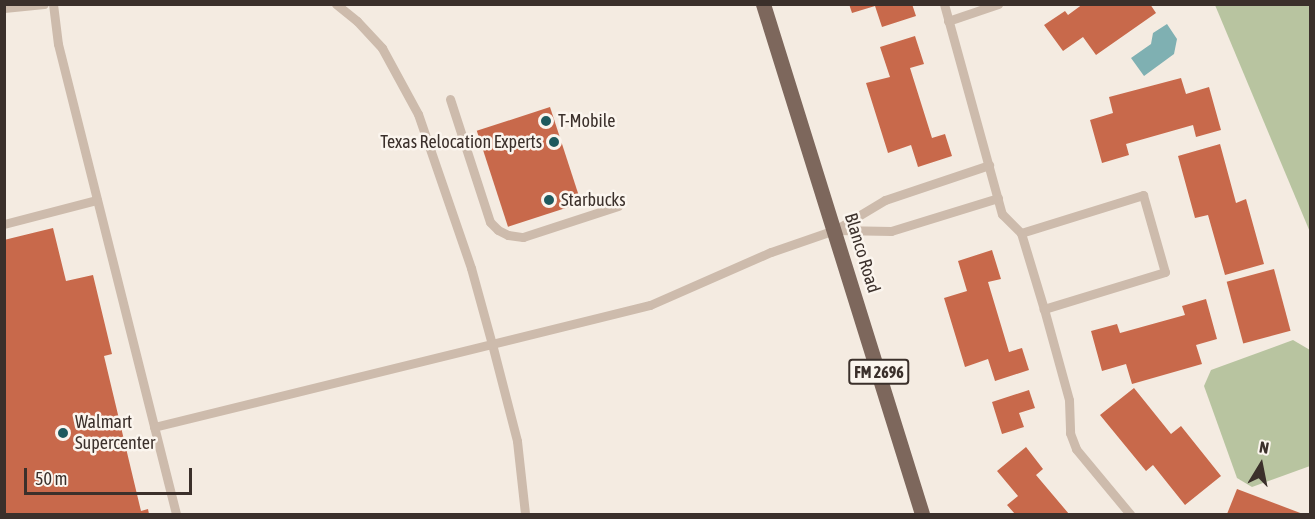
<!DOCTYPE html>
<html>
<head>
<meta charset="utf-8">
<style>
	body { margin:0 }
	#map { position:relative; width:1315px; height:519px; overflow:hidden; background:#f4ebe1; font-family:"Asap Condensed",sans-serif }
	div>[style] { position:absolute }
	.green>* { inset:0; background:#b8c4a0 }
	.water>* { inset:0; background:#7fb0b2 }
	.building>* { inset:0; background:#c8694b; transform-origin:0 0 }
	.lane>* { height:9px; margin:-4.5px; padding:0 4.5px; transform-origin:4.5px; border-radius:4.5px; background:#cdbbac }
	.primary>* { height:15px; margin:-7.5px; padding:0 7.5px; transform-origin:7.5px; border-radius:7.5px; background:#7d675c }
	.dots>* { width:16px; height:16px; translate:-50% -50%; box-sizing:border-box; border:3px solid #fbf5ee; border-radius:50% }
	span { translate:-50% -50%; white-space:nowrap; text-align:center; line-height:1.15; -webkit-text-stroke:5px #fbf5ee; paint-order:stroke }
	.shield-label span { padding:2px 4px; background:#fbf5ee; border:2px solid; border-radius:4px; -webkit-text-stroke-width:0 }
	.shield-label { font-size:16px; color:#3b302b; font-weight:700 }
	.poi-label { font-size:18px; color:#3b302b }
	.left { translate:0 -50%; text-align:left }
	.right { translate:-100% -50%; text-align:right }
	.street-label { font-size:18px; color:#3b302b }
	.frame { position:absolute; inset:0; border:6px solid #3b302b; pointer-events:none }
	.north { position:absolute; left:1231px; top:435px; width:60px; height:60px; -webkit-text-stroke:4px #fbf5ee; paint-order:stroke; rotate:10deg; font-size:16px; font-weight:700; line-height:24px; text-align:center; color:#3b302b }
	.north::after { content:''; display:block; margin:auto; width:21px; height:27px; background:#3b302b; clip-path:polygon(50% 0,100% 100%,50% 72%,0 100%) }
	.scale { position:absolute; left:24px; top:468px; width:168px; height:27px; box-sizing:border-box; border:3px solid #3b302b; border-top:0; padding-left:8px; font-size:18px; line-height:21px; white-space:nowrap; color:#3b302b; -webkit-text-stroke:4px #fbf5ee; paint-order:stroke }
</style>
</head>
<body>
<div id="map">
	<div class="green">
		<i style="clip-path:polygon(1215px 5px,1310px 5px,1310px 232px)"></i>
		<i style="clip-path:polygon(1293px 340px,1310px 350px,1310px 466px,1252px 487px,1237px 478px,1204px 386px,1211px 370px)"></i>
	</div>
	<div class="water">
		<i style="clip-path:polygon(1167px 24px,1177px 39px,1174px 54px,1144px 76px,1131px 58px,1151px 44px,1153px 33px)"></i>
	</div>
	<div class="building">
		<i style="clip-path:polygon(849px 4px,912px 4px,916px 16px,882px 27px,875px 6px,852px 13px)"></i>
		<i style="clip-path:polygon(1083px 4px,1150px 4px,1156px 13px,1096px 55px,1083px 37px,1063px 51px,1044px 25px,1065px 11px,1068px 15px)"></i>
		<i style="clip-path:polygon(915px 36px,924px 64px,910px 68px,932px 138px,945px 134px,952px 156px,918px 167px,911px 145px,888px 153px,866px 83px,890px 77px,880px 47px)"></i>
		<i style="clip-path:polygon(1181px 78px,1186px 94px,1209px 87px,1221px 130px,1196px 137px,1193px 125px,1126px 144px,1129px 155px,1102px 163px,1090px 120px,1113px 113px,1109px 97px)"></i>
		<i style="left:550px;top:107px;width:101px;height:77px;rotate:72deg"></i>
		<i style="clip-path:polygon(1220px 144px,1236px 203px,1246px 199px,1264px 264px,1225px 275px,1208px 215px,1195px 218px,1178px 156px)"></i>
		<i style="clip-path:polygon(53px 228px,66px 281px,93px 275px,112px 354px,104px 356px,141px 511px,148px 509px,149px 514px,4px 514px,4px 240px)"></i>
		<i style="clip-path:polygon(992px 250px,1001px 279px,988px 282px,1009px 352px,1022px 348px,1029px 370px,995px 381px,988px 359px,965px 367px,944px 298px,967px 291px,958px 261px)"></i>
		<i style="left:1274px;top:269px;width:64px;height:49px;rotate:75deg"></i>
		<i style="clip-path:polygon(1206px 299px,1217px 339px,1196px 345px,1202px 364px,1132px 384px,1126px 364px,1102px 371px,1091px 331px,1117px 324px,1120px 333px,1185px 315px,1182px 306px)"></i>
		<i style="clip-path:polygon(1134px 388px,1171px 434px,1181px 426px,1221px 476px,1185px 505px,1153px 465px,1146px 471px,1100px 415px)"></i>
		<i style="clip-path:polygon(1029px 390px,1035px 408px,1019px 413px,1024px 427px,1002px 434px,992px 402px)"></i>
		<i style="clip-path:polygon(1026px 447px,1043px 469px,1036px 475px,1069px 514px,1015px 514px,1007px 505px,1018px 496px,997px 471px)"></i>
		<i style="clip-path:polygon(1237px 489px,1303px 514px,1227px 514px)"></i>
	</div>
	<div class="lane">
		<i style="left:53px;top:4px;width:40px;rotate:82.9deg"></i>
		<i style="left:58px;top:44px;width:485px;rotate:75.9deg"></i>
		<i style="left:336px;top:4px;width:27px;rotate:39deg"></i>
		<i style="left:357px;top:21px;width:37px;rotate:47deg"></i>
		<i style="left:382px;top:48px;width:75px;rotate:61.4deg"></i>
		<i style="left:418px;top:114px;width:163px;rotate:71deg"></i>
		<i style="left:471px;top:268px;width:79px;rotate:74.6deg"></i>
		<i style="left:492px;top:344px;width:100px;rotate:75.5deg"></i>
		<i style="left:517px;top:441px;width:73px;rotate:83.7deg"></i>
		<i style="left:944px;top:4px;width:218px;rotate:74.6deg"></i>
		<i style="left:1002px;top:214px;width:27px;rotate:45deg"></i>
		<i style="left:1021px;top:233px;width:79px;rotate:73.2deg"></i>
		<i style="left:1044px;top:309px;width:94px;rotate:74.6deg"></i>
		<i style="left:1069px;top:400px;width:33px;rotate:88deg"></i>
		<i style="left:1070px;top:433px;width:17px;rotate:69deg"></i>
		<i style="left:1076px;top:449px;width:85px;rotate:50.3deg"></i>
		<i style="left:4px;top:8px;width:40px;rotate:-5.7deg"></i>
		<i style="left:948px;top:21px;width:53px;rotate:-18.8deg"></i>
		<i style="left:450px;top:99px;width:129px;rotate:72deg"></i>
		<i style="left:490px;top:222px;width:11px;rotate:45deg"></i>
		<i style="left:498px;top:230px;width:11px;rotate:27deg"></i>
		<i style="left:508px;top:235px;width:15px;rotate:8deg"></i>
		<i style="left:523px;top:237px;width:100px;rotate:-18.1deg"></i>
		<i style="left:4px;top:224px;width:96px;rotate:-14.5deg"></i>
		<i style="left:837px;top:230px;width:54px;rotate:1.1deg"></i>
		<i style="left:891px;top:231px;width:112px;rotate:-17.1deg"></i>
		<i style="left:1021px;top:233px;width:128px;rotate:-17.3deg"></i>
		<i style="left:1143px;top:195px;width:80px;rotate:74.1deg"></i>
		<i style="left:1165px;top:272px;width:127px;rotate:163deg"></i>
		<i style="left:154px;top:427px;width:511px;rotate:-13.82deg"></i>
		<i style="left:650px;top:305px;width:132px;rotate:-23.7deg"></i>
		<i style="left:771px;top:252px;width:68px;rotate:-19deg"></i>
		<i style="left:835px;top:230px;width:58px;rotate:-31deg"></i>
		<i style="left:885px;top:200px;width:110px;rotate:-18.6deg"></i>
	</div>
	<div class="primary">
		<i style="left:763px;top:4px;width:534px;rotate:72.68deg"></i>
	</div>
	<div class="dots">
		<i style="left:546px;top:121px;background:#1f5a5e"></i>
		<i style="left:554px;top:142px;background:#1f5a5e"></i>
		<i style="left:549px;top:200px;background:#1f5a5e"></i>
		<i style="left:63px;top:433px;background:#1f5a5e"></i>
	</div>
	<div class="shield-label">
		<span style="left:879px;top:372px">FM 2696</span>
	</div>
	<div class="poi-label">
		<span class="left" style="left:558px;top:121px">T-Mobile</span>
		<span class="right" style="left:542px;top:142px">Texas Relocation Experts</span>
		<span class="left" style="left:561px;top:200px">Starbucks</span>
		<span class="left" style="left:75px;top:433px">Walmart<br>Supercenter</span>
	</div>
	<div class="street-label">
		<span style="left:862px;top:253px;rotate:73deg">Blanco Road</span>
	</div>
	<div class="frame"></div>
	<div class="north">N</div>
	<div class="scale">50 m</div>
</div>
</body>
</html>
